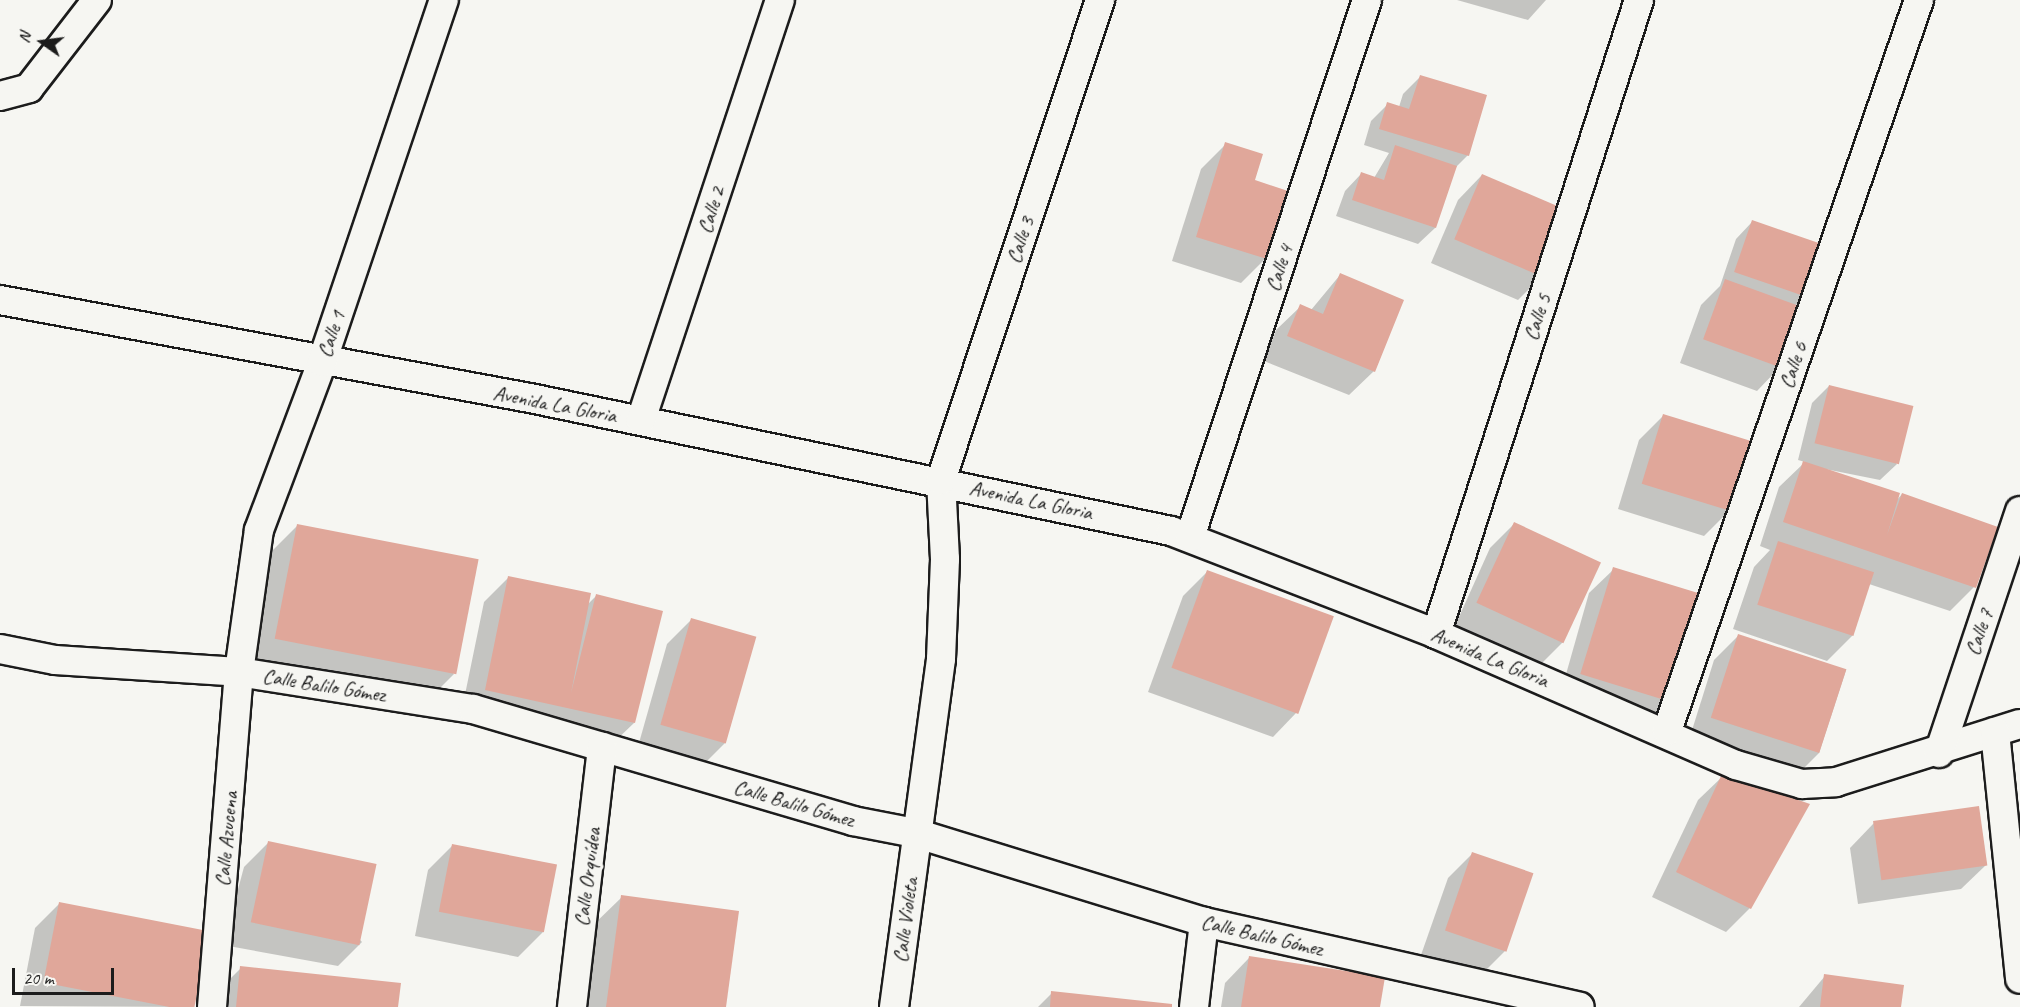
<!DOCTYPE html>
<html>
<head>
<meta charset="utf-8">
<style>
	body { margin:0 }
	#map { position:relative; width:2020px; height:1007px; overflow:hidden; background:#f6f6f2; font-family:Caveat,sans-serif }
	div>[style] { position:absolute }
	.shadow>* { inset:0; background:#0003 }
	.building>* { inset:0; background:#e0a79a; transform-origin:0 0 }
	.roads { filter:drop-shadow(2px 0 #1c1c1c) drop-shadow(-2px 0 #1c1c1c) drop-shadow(0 2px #1c1c1c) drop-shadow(0 -2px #1c1c1c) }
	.minor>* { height:28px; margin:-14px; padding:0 14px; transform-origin:14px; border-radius:14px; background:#f6f6f2 }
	span { translate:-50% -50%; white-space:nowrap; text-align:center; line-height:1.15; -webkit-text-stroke:6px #f6f6f2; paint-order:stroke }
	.street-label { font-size:21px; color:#1c1c1c }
	.north { position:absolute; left:12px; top:12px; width:60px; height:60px; -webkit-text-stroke:4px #f6f6f2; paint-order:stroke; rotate:284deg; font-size:16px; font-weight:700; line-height:24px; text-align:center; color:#1c1c1c }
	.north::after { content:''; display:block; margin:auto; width:21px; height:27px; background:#1c1c1c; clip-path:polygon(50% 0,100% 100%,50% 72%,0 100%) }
	.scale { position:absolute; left:12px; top:968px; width:102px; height:27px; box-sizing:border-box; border:3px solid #1c1c1c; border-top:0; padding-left:8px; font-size:18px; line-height:21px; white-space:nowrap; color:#1c1c1c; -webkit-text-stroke:4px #f6f6f2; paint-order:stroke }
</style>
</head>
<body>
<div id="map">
	<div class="shadow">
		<i style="clip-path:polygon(1457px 0,1546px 0,1528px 20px)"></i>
		<i style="clip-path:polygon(1420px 77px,1468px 155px,1454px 169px,1435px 228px,1418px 244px,1336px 216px,1345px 191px,1361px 174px,1374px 178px,1389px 153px,1364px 145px,1371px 121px,1388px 104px,1399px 107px,1403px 94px)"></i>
		<i style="clip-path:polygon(1226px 144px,1266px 258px,1241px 283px,1172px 261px,1201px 169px)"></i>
		<i style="clip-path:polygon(1482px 175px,1542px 276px,1518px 300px,1431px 263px,1458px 200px)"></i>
		<i style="clip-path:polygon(1752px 222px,1806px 296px,1795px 306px,1781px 366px,1757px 391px,1680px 363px,1701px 305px,1720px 286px,1736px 239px)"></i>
		<i style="clip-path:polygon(1340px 275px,1374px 371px,1349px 395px,1264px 361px,1276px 330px,1301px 306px,1311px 310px)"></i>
		<i style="clip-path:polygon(1829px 386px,1897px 464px,1880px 480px,1820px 468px,1896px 501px,1902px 494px,1974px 587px,1950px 611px,1869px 584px,1852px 636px,1827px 661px,1733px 629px,1754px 567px,1770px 550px,1760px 546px,1779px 487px,1805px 462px,1798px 460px,1812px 403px)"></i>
		<i style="clip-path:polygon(1664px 415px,1729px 511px,1704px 536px,1618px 509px,1639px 440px)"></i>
		<i style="clip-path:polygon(1514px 524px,1563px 642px,1539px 666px,1454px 628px,1490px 548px)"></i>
		<i style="clip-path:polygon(297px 526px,454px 674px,423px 705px,244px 670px,266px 557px)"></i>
		<i style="clip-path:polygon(1614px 569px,1671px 700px,1647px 725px,1559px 699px,1589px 593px)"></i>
		<i style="clip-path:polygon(1207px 572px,1297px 712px,1273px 737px,1148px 692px,1183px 596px)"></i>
		<i style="clip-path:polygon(508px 578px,587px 605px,596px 596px,634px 723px,609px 747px,461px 714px,484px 602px)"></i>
		<i style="clip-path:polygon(691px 620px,725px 743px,700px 768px,637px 750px,667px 644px)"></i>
		<i style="clip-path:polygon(1738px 636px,1846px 670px,1819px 753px,1795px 777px,1688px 743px,1714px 660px)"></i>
		<i style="clip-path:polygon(1723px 776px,1750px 908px,1726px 932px,1652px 897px,1698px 800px)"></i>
		<i style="clip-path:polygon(1874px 823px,1986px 865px,1961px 889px,1858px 904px,1850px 848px)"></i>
		<i style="clip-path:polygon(269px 842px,362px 942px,338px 966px,223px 945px,244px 867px)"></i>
		<i style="clip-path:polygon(453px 845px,543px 932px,518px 957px,415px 936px,428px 870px)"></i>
		<i style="clip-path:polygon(1472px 854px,1505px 951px,1481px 975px,1421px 955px,1448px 878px)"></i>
		<i style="clip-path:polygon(622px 897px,724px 1007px,580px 1007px,590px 928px)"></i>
		<i style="clip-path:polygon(60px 903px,208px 933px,193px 1007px,20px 1006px,35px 928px)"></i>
		<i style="clip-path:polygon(1249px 958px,1379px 1007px,1221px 1007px,1225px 983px)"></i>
		<i style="clip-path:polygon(241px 968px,397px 1007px,209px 1007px,210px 999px)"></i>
		<i style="clip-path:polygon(1825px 976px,1899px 1007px,1799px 1007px)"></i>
		<i style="clip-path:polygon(1052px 993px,1170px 1007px,1038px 1007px)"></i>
	</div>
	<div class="building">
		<i style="clip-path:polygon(1420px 75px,1487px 95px,1469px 156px,1379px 129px,1387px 102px,1409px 109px)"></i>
		<i style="clip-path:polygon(1225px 142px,1263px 154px,1255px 180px,1288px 191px,1267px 259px,1196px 237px)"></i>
		<i style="clip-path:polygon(1395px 145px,1457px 166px,1436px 228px,1352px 200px,1361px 172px,1384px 180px)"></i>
		<i style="left:1482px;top:174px;width:97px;height:71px;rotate:23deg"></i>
		<i style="left:1752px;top:220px;width:76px;height:55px;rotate:19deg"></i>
		<i style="clip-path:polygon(1340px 273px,1404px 300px,1375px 372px,1287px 336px,1300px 304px,1323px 314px)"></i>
		<i style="left:1725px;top:279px;width:84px;height:64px;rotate:20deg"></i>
		<i style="left:1829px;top:385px;width:87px;height:60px;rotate:14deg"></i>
		<i style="left:1663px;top:414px;width:93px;height:73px;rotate:17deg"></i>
		<i style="clip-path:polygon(1803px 461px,1900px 493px,1887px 535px,1902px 493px,1998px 527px,1976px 588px,1783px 522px)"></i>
		<i style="left:1514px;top:522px;width:96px;height:89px;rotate:25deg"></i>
		<i style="left:297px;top:524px;width:185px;height:117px;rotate:11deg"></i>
		<i style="left:1778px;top:541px;width:101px;height:67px;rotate:18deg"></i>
		<i style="left:1613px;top:567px;width:95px;height:112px;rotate:17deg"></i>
		<i style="left:1207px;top:570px;width:135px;height:104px;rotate:20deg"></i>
		<i style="clip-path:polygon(508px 576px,591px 593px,571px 693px,596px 594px,663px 611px,635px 723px,485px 690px)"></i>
		<i style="left:691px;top:618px;width:68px;height:111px;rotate:16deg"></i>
		<i style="left:1738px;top:634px;width:114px;height:88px;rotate:18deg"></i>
		<i style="clip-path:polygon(1722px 774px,1810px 804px,1751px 909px,1676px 872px)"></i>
		<i style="left:1979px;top:806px;width:60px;height:107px;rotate:82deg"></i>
		<i style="left:268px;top:841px;width:111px;height:83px;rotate:12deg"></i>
		<i style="left:452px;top:844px;width:107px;height:69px;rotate:11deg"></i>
		<i style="left:1472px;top:852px;width:65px;height:83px;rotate:19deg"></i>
		<i style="clip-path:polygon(621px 895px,739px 911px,726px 1007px,606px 1007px)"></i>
		<i style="left:59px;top:902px;width:153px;height:82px;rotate:11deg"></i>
		<i style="clip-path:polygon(1249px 956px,1385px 977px,1380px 1007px,1241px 1007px)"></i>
		<i style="clip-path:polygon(240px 966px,401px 983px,398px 1007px,236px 1007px)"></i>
		<i style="clip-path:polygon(1824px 974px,1904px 985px,1901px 1007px,1820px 1007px)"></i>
		<i style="clip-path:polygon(1051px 991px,1172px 1004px,1172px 1007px,1050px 1007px)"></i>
	</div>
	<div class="roads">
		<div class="minor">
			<i style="left:0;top:96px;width:30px;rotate:-15deg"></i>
			<i style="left:29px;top:88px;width:111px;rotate:-52.3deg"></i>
			<i style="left:0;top:300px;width:539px;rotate:10.48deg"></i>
			<i style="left:530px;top:398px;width:655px;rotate:11.72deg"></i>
			<i style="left:1171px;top:531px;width:284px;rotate:21.2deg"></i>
			<i style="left:1436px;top:634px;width:327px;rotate:23.6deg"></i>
			<i style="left:1736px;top:765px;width:69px;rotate:16.1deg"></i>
			<i style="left:1802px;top:784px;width:34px;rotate:-3deg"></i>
			<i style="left:1836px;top:782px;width:193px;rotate:-17.5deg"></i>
			<i style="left:641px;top:420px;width:442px;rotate:-71.7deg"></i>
			<i style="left:1190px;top:537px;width:565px;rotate:-71.76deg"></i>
			<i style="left:1436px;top:634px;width:666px;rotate:-72.25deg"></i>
			<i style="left:0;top:649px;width:56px;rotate:11.3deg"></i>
			<i style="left:55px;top:660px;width:184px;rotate:3.7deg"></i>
			<i style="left:239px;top:672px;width:237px;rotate:9deg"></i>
			<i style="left:473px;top:709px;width:396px;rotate:16.4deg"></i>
			<i style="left:853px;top:821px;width:63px;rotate:11deg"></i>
			<i style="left:915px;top:833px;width:302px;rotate:17.1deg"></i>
			<i style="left:1204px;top:922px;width:385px;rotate:12.7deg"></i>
			<i style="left:1667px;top:731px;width:773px;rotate:-70.98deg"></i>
			<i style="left:1995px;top:732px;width:248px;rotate:84.2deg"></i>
			<i style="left:1939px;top:753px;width:255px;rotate:-71.5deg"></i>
			<i style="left:212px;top:1007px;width:336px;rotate:-85.4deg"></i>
			<i style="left:239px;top:672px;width:143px;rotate:-82deg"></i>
			<i style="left:259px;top:530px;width:179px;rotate:-69.4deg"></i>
			<i style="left:322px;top:362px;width:382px;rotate:-71.4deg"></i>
			<i style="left:572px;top:1007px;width:262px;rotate:-83.4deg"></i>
			<i style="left:894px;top:1007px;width:351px;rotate:-82.3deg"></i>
			<i style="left:941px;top:659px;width:100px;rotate:-87.7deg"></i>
			<i style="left:945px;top:559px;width:79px;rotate:-92.9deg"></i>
			<i style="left:941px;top:480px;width:506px;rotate:-71.67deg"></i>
			<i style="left:1194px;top:1007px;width:86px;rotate:-83.3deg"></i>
		</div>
	</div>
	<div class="street-label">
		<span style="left:711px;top:210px;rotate:-72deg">Calle 2</span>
		<span style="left:1020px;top:240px;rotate:-72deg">Calle 3</span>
		<span style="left:1279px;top:268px;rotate:-72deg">Calle 4</span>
		<span style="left:1537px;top:317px;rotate:-72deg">Calle 5</span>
		<span style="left:331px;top:334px;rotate:-71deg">Calle 1</span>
		<span style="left:1793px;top:365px;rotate:-71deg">Calle 6</span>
		<span style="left:555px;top:404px;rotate:11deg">Avenida La Gloria</span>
		<span style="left:1031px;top:500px;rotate:12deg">Avenida La Gloria</span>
		<span style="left:1979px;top:632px;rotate:-71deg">Calle 7</span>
		<span style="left:1490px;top:657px;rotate:23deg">Avenida La Gloria</span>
		<span style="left:324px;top:685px;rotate:9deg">Calle Balilo Gómez</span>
		<span style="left:794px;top:803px;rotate:16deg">Calle Balilo Gómez</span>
		<span style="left:226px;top:839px;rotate:-85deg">Calle Azucena</span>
		<span style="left:587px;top:877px;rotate:-83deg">Calle Orquídea</span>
		<span style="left:905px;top:920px;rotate:-83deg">Calle Violeta</span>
		<span style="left:1262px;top:935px;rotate:13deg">Calle Balilo Gómez</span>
	</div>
	<div class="north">N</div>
	<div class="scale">20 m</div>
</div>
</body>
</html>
